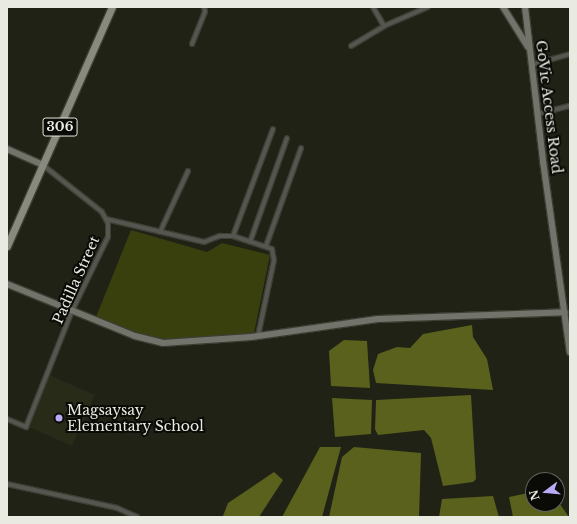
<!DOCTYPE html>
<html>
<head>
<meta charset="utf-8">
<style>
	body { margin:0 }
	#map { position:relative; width:577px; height:524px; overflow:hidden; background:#202216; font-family:"Libre Baskerville",serif }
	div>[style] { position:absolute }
	.built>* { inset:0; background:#292b19; transform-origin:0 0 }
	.green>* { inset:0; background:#3a3f0e }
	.water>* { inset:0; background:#5a611c }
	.roads { filter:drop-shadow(1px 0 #3c3e33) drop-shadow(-1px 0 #3c3e33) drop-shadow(0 1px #3c3e33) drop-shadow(0 -1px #3c3e33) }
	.street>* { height:4px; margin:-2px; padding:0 2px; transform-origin:2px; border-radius:2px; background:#555650 }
	.secondary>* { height:6px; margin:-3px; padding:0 3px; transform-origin:3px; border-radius:3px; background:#72736a }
	.primary>* { height:7px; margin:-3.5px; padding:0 3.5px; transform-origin:3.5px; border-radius:3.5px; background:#888a7e }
	.dots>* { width:11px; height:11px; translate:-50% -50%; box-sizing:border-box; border:2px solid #0a0b06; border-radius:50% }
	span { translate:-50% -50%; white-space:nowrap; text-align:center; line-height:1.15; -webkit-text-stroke:4px #0a0b06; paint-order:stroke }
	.shield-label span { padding:1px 3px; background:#0a0b06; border:1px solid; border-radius:3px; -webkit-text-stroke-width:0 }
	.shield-label { font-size:13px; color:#e9eae2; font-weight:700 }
	.street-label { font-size:14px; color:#e9eae2 }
	.poi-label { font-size:14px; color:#e9eae2 }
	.left { translate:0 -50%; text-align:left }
	.frame { position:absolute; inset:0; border:8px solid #e9eae2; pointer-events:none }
	.north { position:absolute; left:525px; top:472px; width:40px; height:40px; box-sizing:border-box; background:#0a0b06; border:1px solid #63645e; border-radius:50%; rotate:254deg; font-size:11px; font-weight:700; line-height:16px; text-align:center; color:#e9eae2 }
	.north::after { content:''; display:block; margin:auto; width:14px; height:18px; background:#bbaaf6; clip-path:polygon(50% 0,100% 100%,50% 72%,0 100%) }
</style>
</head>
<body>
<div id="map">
	<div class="built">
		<i style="left:50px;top:375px;width:49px;height:56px;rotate:24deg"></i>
	</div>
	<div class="green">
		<i style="clip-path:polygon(131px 230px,207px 252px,222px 243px,270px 255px,254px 333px,160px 342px,96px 317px)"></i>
	</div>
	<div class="water">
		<i style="clip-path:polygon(472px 325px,473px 337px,487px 359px,493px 390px,376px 383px,373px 370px,378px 354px,397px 347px,410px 348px,423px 334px)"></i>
		<i style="clip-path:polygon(344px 340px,367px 341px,370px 388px,331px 386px,329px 351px)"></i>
		<i style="clip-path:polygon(471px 395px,476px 479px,473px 482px,443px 486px,431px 438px,424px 430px,378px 435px,375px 429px,376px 400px)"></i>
		<i style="clip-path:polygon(332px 398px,372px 400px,371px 434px,335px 437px)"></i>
		<i style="clip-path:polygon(320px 447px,341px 447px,322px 517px,282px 517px)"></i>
		<i style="clip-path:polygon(354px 447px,421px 453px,419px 517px,329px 517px,342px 457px)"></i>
		<i style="clip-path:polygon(274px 472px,283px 480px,259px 517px,223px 516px,228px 503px)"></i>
		<i style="clip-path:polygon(533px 492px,533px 504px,557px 504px,557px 500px,569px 517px,513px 517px,509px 497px)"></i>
		<i style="clip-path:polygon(493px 496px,499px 517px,439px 517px,442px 499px)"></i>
	</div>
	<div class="roads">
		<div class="street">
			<i style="left:373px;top:7px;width:22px;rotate:60deg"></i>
			<i style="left:192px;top:44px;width:35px;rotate:-68deg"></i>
			<i style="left:205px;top:11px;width:4px;rotate:-104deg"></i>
			<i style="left:351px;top:46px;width:39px;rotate:-31deg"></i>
			<i style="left:384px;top:26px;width:48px;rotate:-23.4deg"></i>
			<i style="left:531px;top:65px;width:41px;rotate:-15.8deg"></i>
			<i style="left:537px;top:114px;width:34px;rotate:-14deg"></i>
			<i style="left:106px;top:219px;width:101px;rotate:13.2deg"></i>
			<i style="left:204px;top:242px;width:17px;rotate:-21deg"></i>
			<i style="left:220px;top:236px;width:13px"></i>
			<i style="left:233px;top:236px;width:41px;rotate:18.4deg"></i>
			<i style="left:272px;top:249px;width:11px;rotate:80deg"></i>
			<i style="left:274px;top:260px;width:78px;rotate:101.9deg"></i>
			<i style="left:160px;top:232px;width:67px;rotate:-65.3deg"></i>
			<i style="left:233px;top:236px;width:114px;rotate:-69.5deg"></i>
			<i style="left:250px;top:242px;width:110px;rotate:-70.4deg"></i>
			<i style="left:266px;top:246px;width:104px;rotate:-70.3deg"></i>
			<i style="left:7px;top:419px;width:21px;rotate:23deg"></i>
			<i style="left:26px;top:427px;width:125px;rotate:-68.4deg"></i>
			<i style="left:72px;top:311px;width:82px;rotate:-64.1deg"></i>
			<i style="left:108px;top:237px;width:14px;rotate:-90deg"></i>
			<i style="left:108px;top:223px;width:13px;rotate:-119deg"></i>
			<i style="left:102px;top:212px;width:75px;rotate:-141.5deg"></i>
			<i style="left:7px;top:484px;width:113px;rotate:12.3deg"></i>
			<i style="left:117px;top:508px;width:22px;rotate:24deg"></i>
		</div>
		<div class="secondary">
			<i style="left:503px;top:7px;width:47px;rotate:58deg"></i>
			<i style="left:525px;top:7px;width:155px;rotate:83.3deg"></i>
			<i style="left:543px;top:161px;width:193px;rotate:82deg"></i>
			<i style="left:7px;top:149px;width:39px;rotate:24deg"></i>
			<i style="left:7px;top:284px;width:138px;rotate:22.1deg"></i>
			<i style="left:135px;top:336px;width:29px;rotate:14deg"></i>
			<i style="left:163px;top:343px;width:88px;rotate:-3.9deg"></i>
			<i style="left:251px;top:337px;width:128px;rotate:-8.1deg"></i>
			<i style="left:378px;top:319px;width:187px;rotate:-2.1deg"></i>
		</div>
		<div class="primary">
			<i style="left:7px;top:246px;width:261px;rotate:-66.3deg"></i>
		</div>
	</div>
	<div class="dots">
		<i style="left:59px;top:418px;background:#bbaaf6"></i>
	</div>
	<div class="shield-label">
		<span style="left:60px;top:127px">306</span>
	</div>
	<div class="street-label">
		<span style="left:549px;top:107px;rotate:83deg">GoVic Access Road</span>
		<span style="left:76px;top:280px;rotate:-66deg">Padilla Street</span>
	</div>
	<div class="poi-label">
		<span class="left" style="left:67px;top:418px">Magsaysay<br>Elementary School</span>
	</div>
	<div class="frame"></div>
	<div class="north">N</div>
</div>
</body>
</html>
